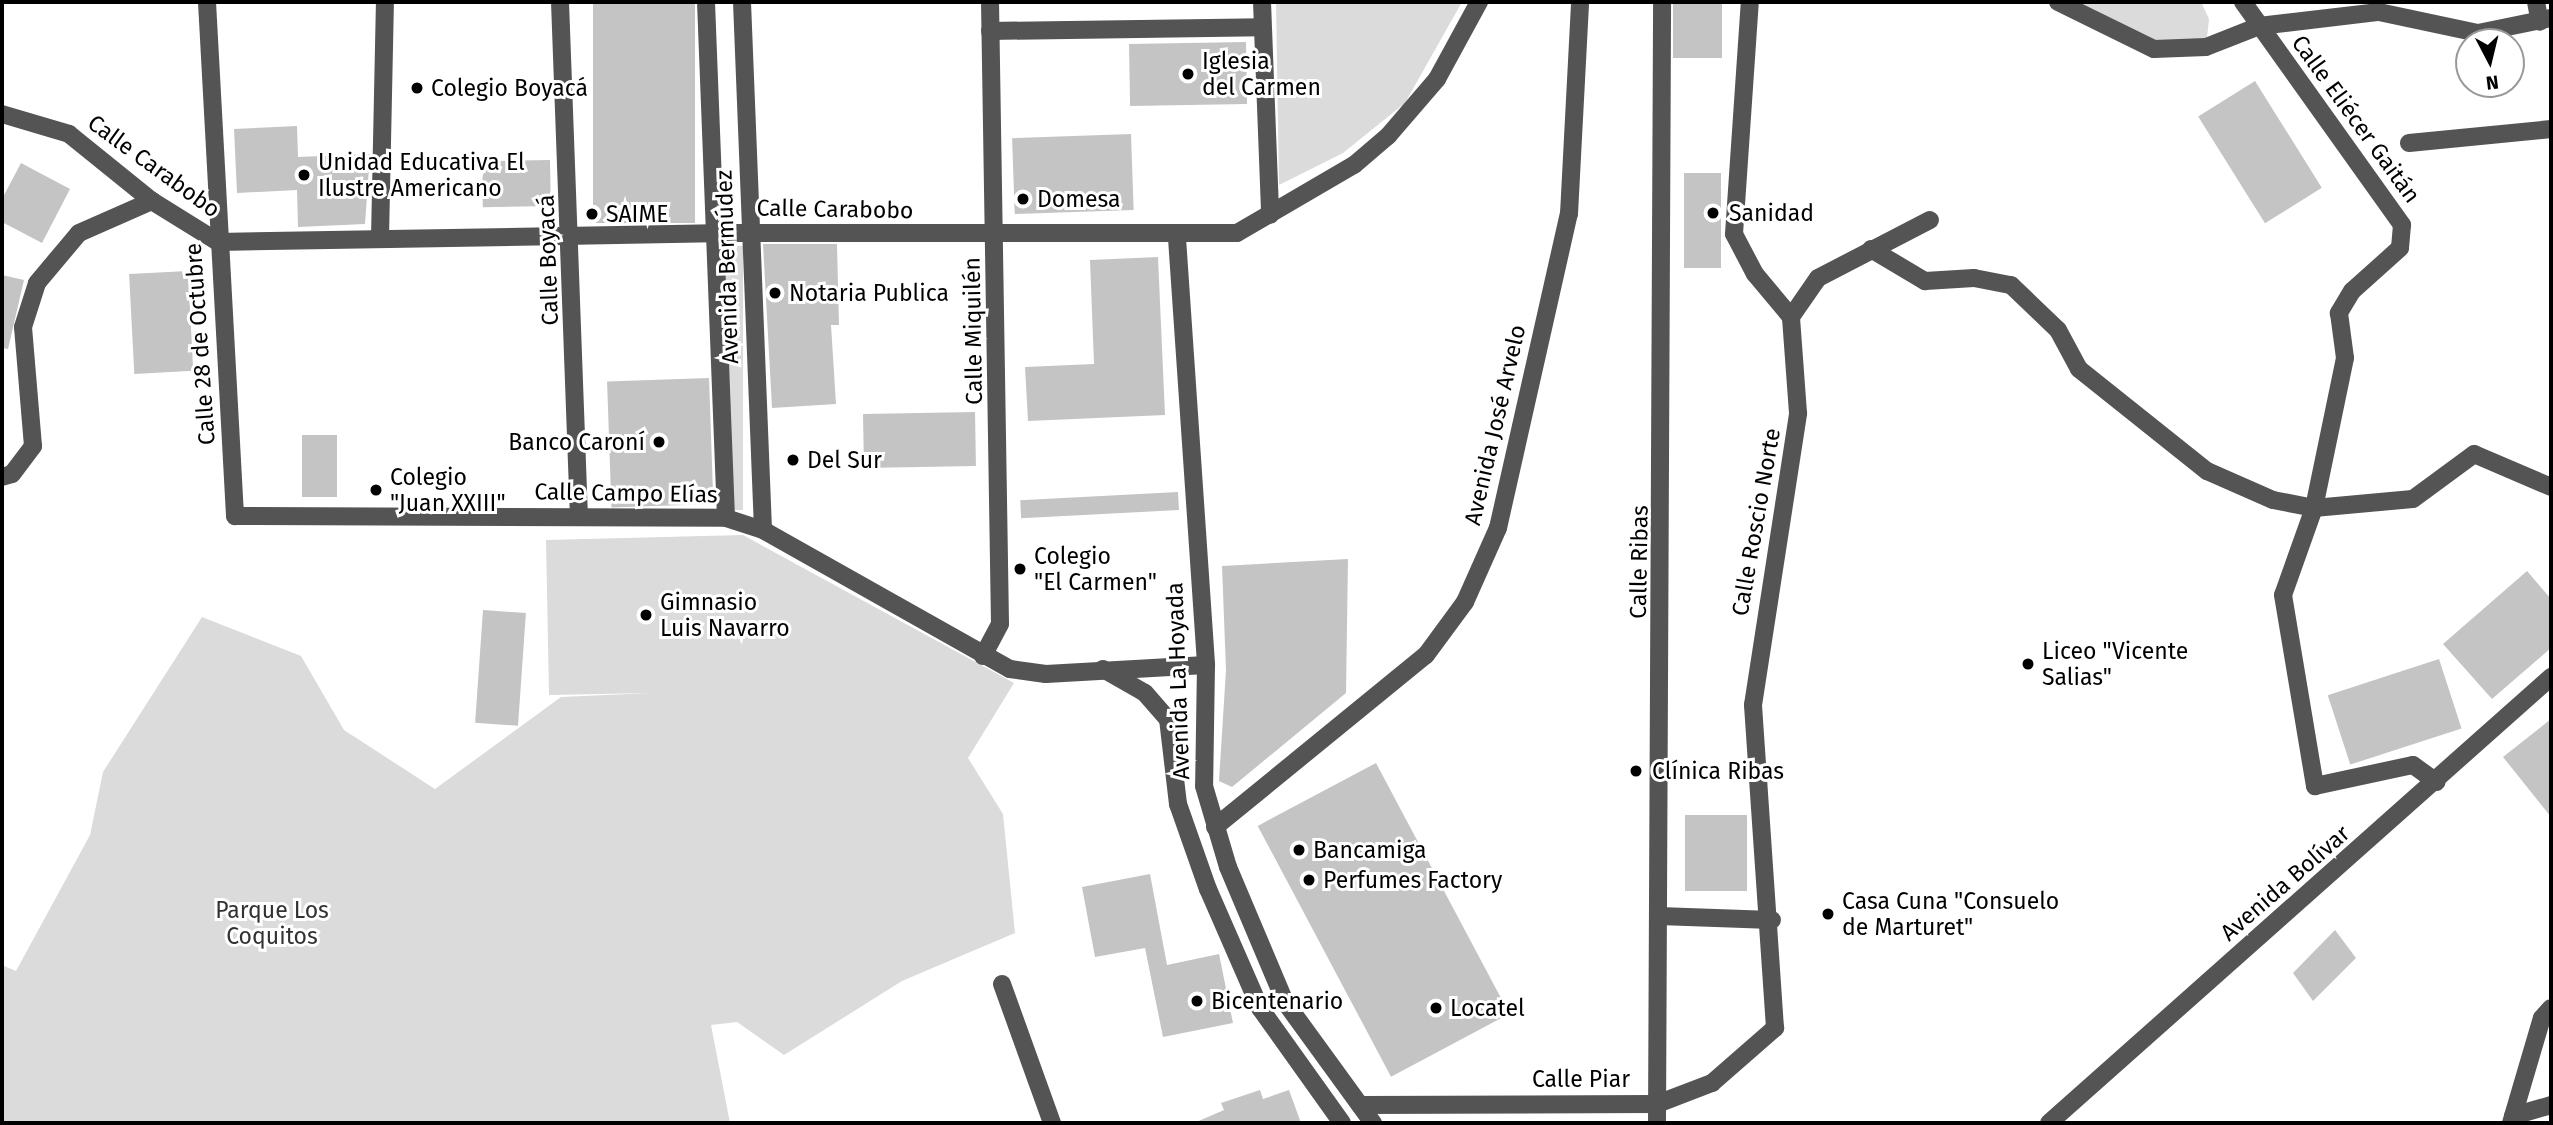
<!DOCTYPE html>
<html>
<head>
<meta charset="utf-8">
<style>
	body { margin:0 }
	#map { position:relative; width:2553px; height:1125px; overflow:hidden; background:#fff; font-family:"Fira Sans",sans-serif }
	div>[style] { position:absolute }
	.green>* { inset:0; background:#dbdbdb; transform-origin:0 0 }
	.building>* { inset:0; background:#c4c4c4; transform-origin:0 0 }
	.minor>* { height:18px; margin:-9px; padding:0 9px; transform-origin:9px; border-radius:9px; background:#545454 }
	.dots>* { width:19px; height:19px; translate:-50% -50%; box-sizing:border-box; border:4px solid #fff; border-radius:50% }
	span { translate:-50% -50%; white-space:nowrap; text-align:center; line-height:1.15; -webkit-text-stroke:6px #fff; paint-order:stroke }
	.poi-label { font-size:23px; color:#000 }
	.left { translate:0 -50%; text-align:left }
	.right { translate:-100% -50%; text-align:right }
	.street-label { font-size:23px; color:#000 }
	.park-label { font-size:23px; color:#323232 }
	.frame { position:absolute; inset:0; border:4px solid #000; pointer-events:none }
	.north { position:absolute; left:2455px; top:28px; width:70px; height:70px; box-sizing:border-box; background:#fff; border:2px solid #999; border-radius:50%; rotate:173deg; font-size:19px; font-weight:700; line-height:28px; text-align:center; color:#000 }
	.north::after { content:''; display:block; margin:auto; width:24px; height:32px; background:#000; clip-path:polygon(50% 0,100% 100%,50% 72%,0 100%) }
</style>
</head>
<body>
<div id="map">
	<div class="green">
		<i style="clip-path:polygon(1276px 2px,1462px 2px,1405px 103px,1343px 153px,1279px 185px)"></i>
		<i style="clip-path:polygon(2058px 2px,2201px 2px,2209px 19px,2206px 47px,2154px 49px)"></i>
		<i style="left:725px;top:246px;width:18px;height:264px"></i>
		<i style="clip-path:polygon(743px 535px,1014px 683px,968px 758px,1003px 814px,1015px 933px,902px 981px,784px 1055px,737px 1022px,711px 1025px,730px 1123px,2px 1123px,2px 965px,16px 971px,90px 835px,103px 772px,202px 617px,301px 656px,344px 730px,435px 789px,561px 697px,652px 693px,549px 695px,546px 540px)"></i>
	</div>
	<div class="building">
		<i style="left:593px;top:2px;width:102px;height:221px"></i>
		<i style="left:1673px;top:2px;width:49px;height:56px"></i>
		<i style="left:1246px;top:42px;width:62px;height:117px;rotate:89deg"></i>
		<i style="left:2255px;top:81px;width:126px;height:67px;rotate:58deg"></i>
		<i style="clip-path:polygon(297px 126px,298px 157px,370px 154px,365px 224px,298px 227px,297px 190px,237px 193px,234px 129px)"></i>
		<i style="left:1131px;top:134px;width:76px;height:119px;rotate:88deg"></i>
		<i style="left:550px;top:160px;width:46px;height:68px;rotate:89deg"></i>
		<i style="clip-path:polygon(21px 163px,70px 189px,42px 243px,2px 222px,2px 199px)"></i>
		<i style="left:1684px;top:173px;width:37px;height:95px"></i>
		<i style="clip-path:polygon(763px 244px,837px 244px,839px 325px,831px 325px,836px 404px,772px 408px)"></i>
		<i style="clip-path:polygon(1158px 257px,1165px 415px,1028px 421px,1025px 367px,1094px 364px,1090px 260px)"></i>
		<i style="left:188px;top:271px;width:100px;height:59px;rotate:87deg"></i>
		<i style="clip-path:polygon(2px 275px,24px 280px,8px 349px,2px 348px)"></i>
		<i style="left:709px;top:378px;width:126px;height:102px;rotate:88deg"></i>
		<i style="left:975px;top:412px;width:54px;height:112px;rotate:89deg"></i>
		<i style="left:302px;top:435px;width:35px;height:62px"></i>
		<i style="left:1178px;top:492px;width:18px;height:158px;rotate:87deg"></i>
		<i style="clip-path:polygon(1348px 559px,1346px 693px,1232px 787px,1219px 781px,1226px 670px,1222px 566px)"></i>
		<i style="clip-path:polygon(2527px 571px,2551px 599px,2551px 648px,2492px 699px,2443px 644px)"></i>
		<i style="left:483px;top:610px;width:43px;height:113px;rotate:4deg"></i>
		<i style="left:2439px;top:659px;width:73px;height:117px;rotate:72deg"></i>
		<i style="clip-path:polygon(2551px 719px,2551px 817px,2503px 757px)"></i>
		<i style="left:1376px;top:763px;width:284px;height:134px;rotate:62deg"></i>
		<i style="left:1685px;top:815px;width:62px;height:76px"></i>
		<i style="clip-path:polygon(1150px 874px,1167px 965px,1219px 954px,1233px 1023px,1163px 1037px,1145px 948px,1095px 957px,1082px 887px)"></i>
		<i style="clip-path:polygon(2335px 930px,2356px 958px,2313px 1001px,2293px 973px)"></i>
		<i style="clip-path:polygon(1260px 1090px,1263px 1099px,1289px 1090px,1301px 1123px,1194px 1123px,1224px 1110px,1221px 1103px)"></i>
	</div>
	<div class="minor">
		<i style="left:207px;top:2px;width:515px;rotate:86.88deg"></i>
		<i style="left:235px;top:516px;width:491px;rotate:0.2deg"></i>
		<i style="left:726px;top:518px;width:39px;rotate:18deg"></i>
		<i style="left:763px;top:530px;width:283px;rotate:29.4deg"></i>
		<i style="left:1010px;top:669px;width:36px;rotate:8deg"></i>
		<i style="left:1046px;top:674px;width:160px;rotate:-3.2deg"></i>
		<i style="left:560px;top:2px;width:515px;rotate:87.89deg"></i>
		<i style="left:706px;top:2px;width:516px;rotate:87.78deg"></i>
		<i style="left:742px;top:2px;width:528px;rotate:87.72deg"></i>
		<i style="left:1262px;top:2px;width:213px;rotate:87.8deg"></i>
		<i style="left:2058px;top:2px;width:107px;rotate:26.1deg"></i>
		<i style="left:2154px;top:49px;width:52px;rotate:-2.2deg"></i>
		<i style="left:2206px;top:47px;width:57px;rotate:-21.6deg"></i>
		<i style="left:2259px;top:26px;width:121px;rotate:-6.7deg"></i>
		<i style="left:2379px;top:12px;width:101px;rotate:12deg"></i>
		<i style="left:2478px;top:33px;width:75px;rotate:-11.6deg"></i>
		<i style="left:2243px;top:2px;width:274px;rotate:54.5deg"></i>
		<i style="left:2402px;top:225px;width:23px;rotate:95deg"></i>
		<i style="left:2400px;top:248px;width:64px;rotate:138.1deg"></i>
		<i style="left:2352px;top:291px;width:26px;rotate:121deg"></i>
		<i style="left:2339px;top:313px;width:45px;rotate:82.4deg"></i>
		<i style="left:2345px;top:358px;width:153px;rotate:101.7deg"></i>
		<i style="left:2314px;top:508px;width:99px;rotate:-5.2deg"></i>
		<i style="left:2413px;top:499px;width:76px;rotate:-36.4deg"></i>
		<i style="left:2474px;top:454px;width:84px;rotate:23.2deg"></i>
		<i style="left:2536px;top:2px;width:20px;rotate:79deg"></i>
		<i style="left:990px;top:31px;width:272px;rotate:-0.8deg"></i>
		<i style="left:2px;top:114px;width:70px;rotate:16.6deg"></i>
		<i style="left:69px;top:134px;width:107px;rotate:38.9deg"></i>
		<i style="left:152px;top:201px;width:78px;rotate:31.8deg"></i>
		<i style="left:218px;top:242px;width:495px;rotate:-1deg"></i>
		<i style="left:713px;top:233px;width:524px"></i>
		<i style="left:1237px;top:233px;width:135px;rotate:-30.2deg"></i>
		<i style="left:1354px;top:165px;width:45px;rotate:-40.5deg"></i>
		<i style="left:1388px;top:136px;width:75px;rotate:-49.3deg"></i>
		<i style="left:1437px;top:79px;width:88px;rotate:-61.4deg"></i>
		<i style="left:2409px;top:143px;width:143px;rotate:-5.6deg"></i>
		<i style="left:380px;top:238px;width:236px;rotate:-88.8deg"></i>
		<i style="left:1177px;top:238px;width:428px;rotate:86.1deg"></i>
		<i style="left:1206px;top:665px;width:121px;rotate:90.9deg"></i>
		<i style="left:1204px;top:786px;width:84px;rotate:73.5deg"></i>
		<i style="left:1228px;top:867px;width:147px;rotate:67.1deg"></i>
		<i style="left:1285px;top:1002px;width:150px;rotate:54deg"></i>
		<i style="left:1871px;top:249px;width:63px;rotate:30.7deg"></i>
		<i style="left:1925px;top:281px;width:49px;rotate:-3.5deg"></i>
		<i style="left:1974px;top:278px;width:38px;rotate:11deg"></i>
		<i style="left:2011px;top:285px;width:65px;rotate:43.8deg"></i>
		<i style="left:2058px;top:330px;width:44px;rotate:61.7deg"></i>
		<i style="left:2079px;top:369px;width:164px;rotate:38.6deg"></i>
		<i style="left:2207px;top:471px;width:72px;rotate:23.7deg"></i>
		<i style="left:2273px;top:500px;width:42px;rotate:11deg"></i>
		<i style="left:2314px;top:508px;width:92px;rotate:109.6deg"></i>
		<i style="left:2283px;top:595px;width:194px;rotate:80.5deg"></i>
		<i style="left:2315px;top:786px;width:100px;rotate:-12.1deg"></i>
		<i style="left:2413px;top:765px;width:29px;rotate:36deg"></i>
		<i style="left:1791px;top:317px;width:47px;rotate:-55.3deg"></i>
		<i style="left:1818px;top:278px;width:126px;rotate:-27.4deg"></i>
		<i style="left:2px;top:477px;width:10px;rotate:-17deg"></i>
		<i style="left:12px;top:474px;width:35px;rotate:-53deg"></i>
		<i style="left:33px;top:446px;width:119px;rotate:-94.8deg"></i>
		<i style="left:23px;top:327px;width:46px;rotate:-72.3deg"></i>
		<i style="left:37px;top:283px;width:65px;rotate:-50deg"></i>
		<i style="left:79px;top:233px;width:80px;rotate:-23.7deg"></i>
		<i style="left:983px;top:656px;width:36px;rotate:-62deg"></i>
		<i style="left:1000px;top:624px;width:622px;rotate:-90.92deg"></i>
		<i style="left:1103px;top:669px;width:48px;rotate:29.7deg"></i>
		<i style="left:1145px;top:693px;width:35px;rotate:49deg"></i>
		<i style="left:1168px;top:719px;width:86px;rotate:83.3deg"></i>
		<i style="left:1178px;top:804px;width:90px;rotate:70.6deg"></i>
		<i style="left:1208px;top:889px;width:130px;rotate:66.4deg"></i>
		<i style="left:1260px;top:1008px;width:141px;rotate:54.5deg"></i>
		<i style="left:1215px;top:827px;width:272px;rotate:-39.2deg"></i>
		<i style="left:1426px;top:655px;width:66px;rotate:-53.7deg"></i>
		<i style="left:1465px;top:602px;width:81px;rotate:-66deg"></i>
		<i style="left:1498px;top:528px;width:322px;rotate:-77.3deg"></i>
		<i style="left:1569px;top:214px;width:212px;rotate:-87deg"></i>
		<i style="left:1659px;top:916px;width:113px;rotate:2deg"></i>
		<i style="left:1002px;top:984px;width:148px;rotate:70.2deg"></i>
		<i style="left:1360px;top:1105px;width:297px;rotate:-0.2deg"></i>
		<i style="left:1657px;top:1104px;width:59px;rotate:-20.9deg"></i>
		<i style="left:1712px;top:1083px;width:84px;rotate:-41.1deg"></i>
		<i style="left:1775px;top:1028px;width:324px;rotate:-93.9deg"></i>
		<i style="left:1753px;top:705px;width:295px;rotate:-81.2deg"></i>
		<i style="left:1798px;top:413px;width:96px;rotate:-94.2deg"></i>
		<i style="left:1791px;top:317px;width:56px;rotate:-129.9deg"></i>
		<i style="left:1755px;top:274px;width:45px;rotate:-117.7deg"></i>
		<i style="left:1734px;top:234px;width:233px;rotate:-86.1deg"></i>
		<i style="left:2513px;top:1116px;width:40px;rotate:-16deg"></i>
		<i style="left:1657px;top:1123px;width:1121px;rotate:-89.74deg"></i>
		<i style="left:2049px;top:1123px;width:672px;rotate:-41.62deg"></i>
		<i style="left:2511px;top:1123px;width:109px;rotate:-73.6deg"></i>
		<i style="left:2542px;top:1018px;width:13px;rotate:-48deg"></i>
	</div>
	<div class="dots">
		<i style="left:1188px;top:74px;background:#000"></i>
		<i style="left:417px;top:88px;background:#000"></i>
		<i style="left:304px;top:175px;background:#000"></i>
		<i style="left:1023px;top:199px;background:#000"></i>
		<i style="left:1713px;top:213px;background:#000"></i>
		<i style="left:592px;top:214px;background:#000"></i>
		<i style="left:775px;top:293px;background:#000"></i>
		<i style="left:659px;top:442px;background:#000"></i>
		<i style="left:793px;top:460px;background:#000"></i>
		<i style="left:376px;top:490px;background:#000"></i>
		<i style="left:1020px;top:569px;background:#000"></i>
		<i style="left:646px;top:615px;background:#000"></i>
		<i style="left:2028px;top:664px;background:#000"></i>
		<i style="left:1636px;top:771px;background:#000"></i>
		<i style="left:1299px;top:850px;background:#000"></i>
		<i style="left:1309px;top:880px;background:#000"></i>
		<i style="left:1828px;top:914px;background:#000"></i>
		<i style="left:1197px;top:1001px;background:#000"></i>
		<i style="left:1436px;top:1008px;background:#000"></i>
	</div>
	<div class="poi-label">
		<span class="left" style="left:1202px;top:74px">Iglesia<br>del Carmen</span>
		<span class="left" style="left:431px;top:88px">Colegio Boyacá</span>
		<span class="left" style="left:318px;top:175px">Unidad Educativa El<br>Ilustre Americano</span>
		<span class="left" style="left:1037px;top:199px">Domesa</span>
		<span class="left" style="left:1729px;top:213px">Sanidad</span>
		<span class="left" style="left:606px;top:214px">SAIME</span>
		<span class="left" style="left:789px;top:293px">Notaria Publica</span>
		<span class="right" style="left:645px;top:442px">Banco Caroní</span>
		<span class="left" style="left:807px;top:460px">Del Sur</span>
		<span class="left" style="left:390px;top:490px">Colegio<br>"Juan XXIII"</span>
		<span class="left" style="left:1034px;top:569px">Colegio<br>"El Carmen"</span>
		<span class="left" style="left:660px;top:615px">Gimnasio<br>Luis Navarro</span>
		<span class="left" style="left:2042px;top:664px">Liceo "Vicente<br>Salias"</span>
		<span class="left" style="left:1652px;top:771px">Clínica Ribas</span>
		<span class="left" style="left:1313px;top:850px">Bancamiga</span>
		<span class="left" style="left:1323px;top:880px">Perfumes Factory</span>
		<span class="left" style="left:1842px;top:914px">Casa Cuna "Consuelo<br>de Marturet"</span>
		<span class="left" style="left:1211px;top:1001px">Bicentenario</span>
		<span class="left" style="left:1450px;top:1008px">Locatel</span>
	</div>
	<div class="street-label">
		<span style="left:2356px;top:119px;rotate:54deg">Calle Eliécer Gaitán</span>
		<span style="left:154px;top:166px;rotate:36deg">Calle Carabobo</span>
		<span style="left:835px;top:209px;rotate:1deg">Calle Carabobo</span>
		<span style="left:548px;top:260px;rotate:-92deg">Calle Boyacá</span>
		<span style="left:727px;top:267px;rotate:-92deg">Avenida Bermúdez</span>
		<span style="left:973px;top:331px;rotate:-91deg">Calle Miquilén</span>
		<span style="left:200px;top:344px;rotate:-94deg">Calle 28 de Octubre</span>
		<span style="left:1495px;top:425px;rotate:-77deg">Avenida José Arvelo</span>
		<span style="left:626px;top:493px;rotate:1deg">Calle Campo Elías</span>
		<span style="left:1756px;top:522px;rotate:-80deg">Calle Roscio Norte</span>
		<span style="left:1639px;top:562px;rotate:-89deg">Calle Ribas</span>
		<span style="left:1178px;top:681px;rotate:-92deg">Avenida La Hoyada</span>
		<span style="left:2285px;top:883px;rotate:-41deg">Avenida Bolívar</span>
		<span style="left:1581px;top:1079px">Calle Piar</span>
	</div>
	<div class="park-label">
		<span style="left:272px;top:923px">Parque Los<br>Coquitos</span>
	</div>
	<div class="frame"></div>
	<div class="north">N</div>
</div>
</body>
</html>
